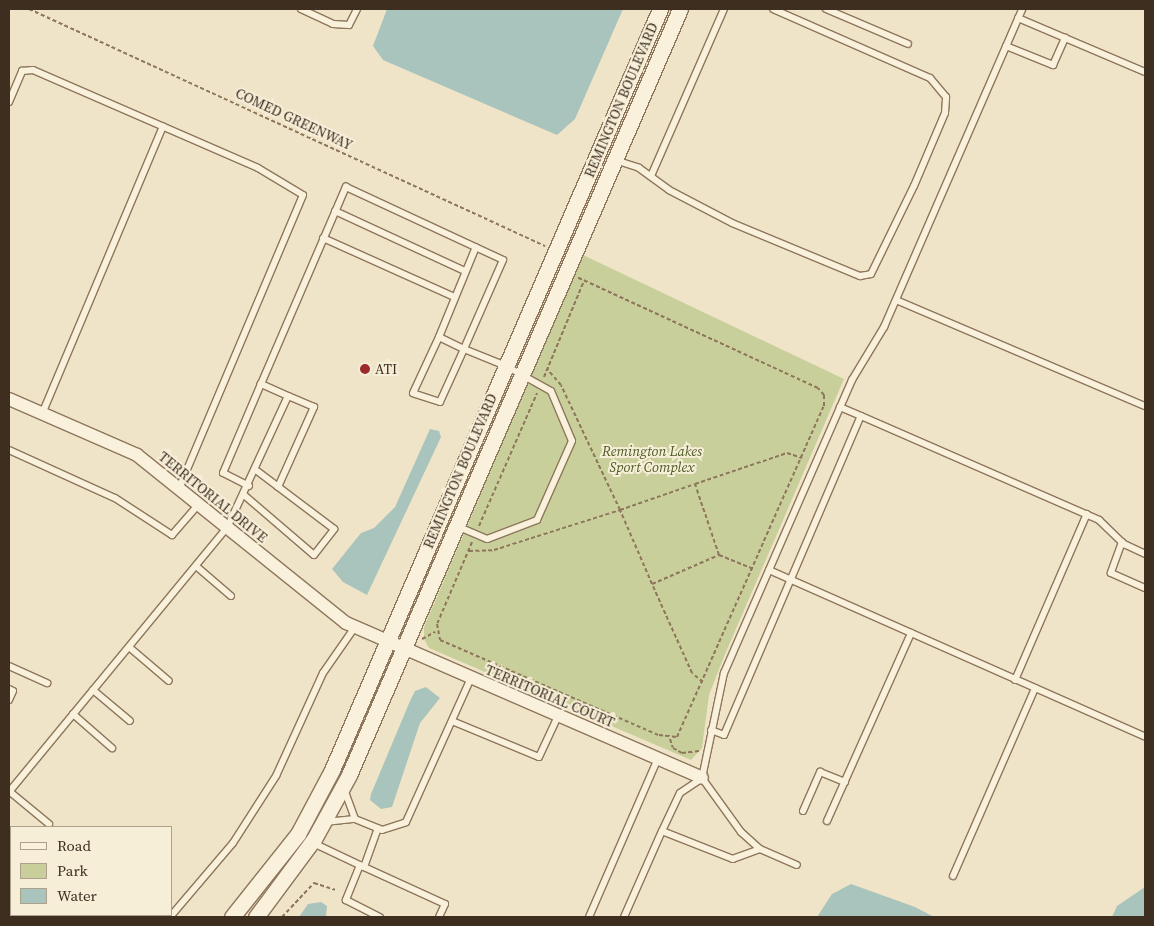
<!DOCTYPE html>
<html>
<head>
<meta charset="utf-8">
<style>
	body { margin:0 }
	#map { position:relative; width:1154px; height:926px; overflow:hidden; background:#f0e4c8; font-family:"Source Serif 4",serif }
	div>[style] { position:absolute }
	.green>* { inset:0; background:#c9cf9b }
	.water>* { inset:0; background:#a9c4bc }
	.path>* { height:2px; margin-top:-1px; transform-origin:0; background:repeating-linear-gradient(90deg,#8d765c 0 4px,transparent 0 6.5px) }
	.roads { filter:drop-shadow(1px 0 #8d765c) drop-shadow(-1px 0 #8d765c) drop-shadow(0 1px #8d765c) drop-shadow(0 -1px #8d765c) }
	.service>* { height:6px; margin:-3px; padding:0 3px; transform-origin:3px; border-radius:3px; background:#faf1dc }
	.minor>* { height:12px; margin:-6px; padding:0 6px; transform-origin:6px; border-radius:6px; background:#faf1dc }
	.tertiary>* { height:15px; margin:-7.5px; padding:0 7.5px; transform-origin:7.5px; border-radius:7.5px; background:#faf1dc }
	.dots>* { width:14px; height:14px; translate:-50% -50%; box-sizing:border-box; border:2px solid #f7eed8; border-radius:50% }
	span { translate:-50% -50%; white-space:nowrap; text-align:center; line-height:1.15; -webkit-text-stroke:4px #f7eed8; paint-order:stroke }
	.street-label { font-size:14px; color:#3d2e20 }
	.poi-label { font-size:14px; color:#3d2e20 }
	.left { translate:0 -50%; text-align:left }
	.park-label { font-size:14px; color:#4d5a26; font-style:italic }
	.frame { position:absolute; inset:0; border:10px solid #3d2e20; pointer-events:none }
	.legend { position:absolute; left:10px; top:826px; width:162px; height:90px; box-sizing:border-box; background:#f7eed8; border:1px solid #ada18e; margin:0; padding:6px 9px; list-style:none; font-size:15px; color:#3d2e20 }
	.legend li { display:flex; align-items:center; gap:10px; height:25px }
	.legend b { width:25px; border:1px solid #ada18e }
</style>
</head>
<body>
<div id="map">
	<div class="green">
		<i style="clip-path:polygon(583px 255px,844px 379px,723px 659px,709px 695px,702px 748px,691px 760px,429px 648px,424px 639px,424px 627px)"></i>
	</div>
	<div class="water">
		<i style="clip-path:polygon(387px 9px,623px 9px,575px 119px,557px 135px,383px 60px,373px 46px)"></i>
		<i style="clip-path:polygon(430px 429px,439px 431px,441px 437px,367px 595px,343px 582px,332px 569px,361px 533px,374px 528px,395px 507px)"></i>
		<i style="clip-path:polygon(426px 687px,440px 698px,420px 723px,392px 807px,381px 809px,370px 800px,371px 794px,410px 701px,415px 691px)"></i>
		<i style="clip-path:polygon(851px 884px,915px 907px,934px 917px,817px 917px,832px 894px)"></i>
		<i style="clip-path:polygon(1145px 887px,1145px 917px,1112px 917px,1117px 906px)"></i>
		<i style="clip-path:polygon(321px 902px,327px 906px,326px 917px,299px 917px,308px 904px)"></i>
	</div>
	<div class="path">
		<i style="left:29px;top:9px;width:568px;rotate:24.67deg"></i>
		<i style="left:544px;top:377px;width:104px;rotate:-67.4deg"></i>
		<i style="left:479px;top:526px;width:145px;rotate:-66.4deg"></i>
		<i style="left:472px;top:542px;width:89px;rotate:113.1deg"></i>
		<i style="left:437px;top:624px;width:16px;rotate:79deg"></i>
		<i style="left:440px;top:640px;width:239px;rotate:23.5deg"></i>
		<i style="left:659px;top:735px;width:18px;rotate:6deg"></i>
		<i style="left:677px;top:737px;width:362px;rotate:-66.1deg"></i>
		<i style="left:824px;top:406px;width:11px;rotate:-90deg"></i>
		<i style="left:824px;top:395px;width:9px;rotate:-131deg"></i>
		<i style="left:818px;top:388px;width:265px;rotate:-155.3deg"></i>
		<i style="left:469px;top:551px;width:25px;rotate:-2deg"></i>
		<i style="left:494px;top:550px;width:132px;rotate:-17.6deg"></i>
		<i style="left:620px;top:510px;width:138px;rotate:-115.3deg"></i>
		<i style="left:561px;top:385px;width:21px;rotate:-131deg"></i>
		<i style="left:719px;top:555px;width:75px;rotate:-108.7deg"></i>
		<i style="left:695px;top:484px;width:97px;rotate:-18.6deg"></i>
		<i style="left:787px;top:453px;width:16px;rotate:18deg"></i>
		<i style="left:652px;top:584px;width:81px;rotate:-113.4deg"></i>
		<i style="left:620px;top:510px;width:79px;rotate:-19.1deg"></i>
		<i style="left:422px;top:639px;width:15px;rotate:-28deg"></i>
		<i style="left:703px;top:682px;width:14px;rotate:-141deg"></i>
		<i style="left:692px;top:673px;width:98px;rotate:-114.2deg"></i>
		<i style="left:652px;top:584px;width:73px;rotate:-23.4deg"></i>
		<i style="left:719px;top:555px;width:37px;rotate:22deg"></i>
		<i style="left:670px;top:739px;width:9px;rotate:72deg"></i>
		<i style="left:673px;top:748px;width:10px;rotate:29deg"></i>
		<i style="left:682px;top:753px;width:17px;rotate:-7deg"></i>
		<i style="left:282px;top:917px;width:47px;rotate:-46.7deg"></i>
		<i style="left:314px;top:883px;width:22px;rotate:18deg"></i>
	</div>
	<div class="roads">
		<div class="service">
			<i style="left:301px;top:9px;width:35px;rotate:25deg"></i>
			<i style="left:333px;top:24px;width:16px;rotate:4deg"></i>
			<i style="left:349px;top:25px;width:18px;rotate:-63deg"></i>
			<i style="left:826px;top:9px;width:89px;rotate:23.1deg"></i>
			<i style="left:1018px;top:18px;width:138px;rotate:23deg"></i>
			<i style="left:1006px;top:46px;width:51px;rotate:22deg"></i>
			<i style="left:1053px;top:65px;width:30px;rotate:-66deg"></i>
			<i style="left:9px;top:102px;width:34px;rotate:-67deg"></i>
			<i style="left:22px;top:71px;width:11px;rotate:-5deg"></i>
			<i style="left:33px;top:70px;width:245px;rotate:23.5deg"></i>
			<i style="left:258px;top:168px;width:52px;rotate:31deg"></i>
			<i style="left:303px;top:195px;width:318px;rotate:112.9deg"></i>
			<i style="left:615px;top:160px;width:25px;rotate:18deg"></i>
			<i style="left:639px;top:168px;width:37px;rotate:36deg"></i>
			<i style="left:669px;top:190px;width:71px;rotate:27.6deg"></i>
			<i style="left:732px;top:223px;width:139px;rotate:22.5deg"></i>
			<i style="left:860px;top:276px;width:11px;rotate:-10deg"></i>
			<i style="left:871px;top:274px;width:98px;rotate:-64deg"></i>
			<i style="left:914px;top:186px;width:79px;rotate:-67deg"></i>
			<i style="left:945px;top:113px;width:16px;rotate:-86deg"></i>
			<i style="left:946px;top:97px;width:25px;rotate:-130deg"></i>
			<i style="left:930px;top:78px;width:171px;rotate:-156.3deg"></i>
			<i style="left:651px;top:176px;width:182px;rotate:-66.4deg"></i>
			<i style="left:335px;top:211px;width:143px;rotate:24.8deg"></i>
			<i style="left:323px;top:238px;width:144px;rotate:24.2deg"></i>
			<i style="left:896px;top:300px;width:271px;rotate:23.1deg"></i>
			<i style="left:439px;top:337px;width:97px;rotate:-67.7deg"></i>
			<i style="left:42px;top:414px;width:312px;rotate:-67.2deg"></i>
			<i style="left:861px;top:416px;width:260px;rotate:23.6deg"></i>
			<i style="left:1099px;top:520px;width:35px;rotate:44deg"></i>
			<i style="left:1124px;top:544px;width:23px;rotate:25deg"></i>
			<i style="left:9px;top:450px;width:116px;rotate:24.4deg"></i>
			<i style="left:115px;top:498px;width:68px;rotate:33deg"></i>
			<i style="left:172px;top:535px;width:40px;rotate:-49deg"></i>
			<i style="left:249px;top:486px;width:29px;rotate:-153deg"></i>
			<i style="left:223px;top:473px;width:97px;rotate:-66.9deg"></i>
			<i style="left:278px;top:487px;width:88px;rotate:-65.8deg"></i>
			<i style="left:314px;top:407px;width:28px;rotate:-157deg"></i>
			<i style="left:244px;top:495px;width:92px;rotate:40.6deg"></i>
			<i style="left:314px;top:555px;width:33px;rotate:-52deg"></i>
			<i style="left:334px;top:529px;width:96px;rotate:-143deg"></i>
			<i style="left:1122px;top:542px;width:33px;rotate:110deg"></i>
			<i style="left:1111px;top:573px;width:37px;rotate:24deg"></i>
			<i style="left:196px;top:566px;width:46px;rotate:40.6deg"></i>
			<i style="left:769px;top:570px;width:411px;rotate:23.9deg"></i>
			<i style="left:129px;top:647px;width:52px;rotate:40.4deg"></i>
			<i style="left:9px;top:666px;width:42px;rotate:24.1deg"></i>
			<i style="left:1015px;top:680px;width:181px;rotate:-66.6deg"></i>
			<i style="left:9px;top:689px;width:4px;rotate:27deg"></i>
			<i style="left:13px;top:691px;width:10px;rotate:114deg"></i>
			<i style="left:93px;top:690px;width:48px;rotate:40deg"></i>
			<i style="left:73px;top:714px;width:52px;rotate:41.1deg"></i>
			<i style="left:452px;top:721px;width:94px;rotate:22.5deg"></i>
			<i style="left:539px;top:757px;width:45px;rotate:-65.1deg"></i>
			<i style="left:711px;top:730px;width:14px;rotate:21deg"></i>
			<i style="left:724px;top:735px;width:347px;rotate:-66.8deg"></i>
			<i style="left:861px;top:416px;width:23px;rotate:-157deg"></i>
			<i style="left:702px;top:778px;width:67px;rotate:54.2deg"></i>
			<i style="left:741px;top:832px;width:25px;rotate:42deg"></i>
			<i style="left:760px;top:849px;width:40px;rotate:23.4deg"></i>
			<i style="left:9px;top:791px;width:52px;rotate:39.5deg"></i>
			<i style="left:9px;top:792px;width:342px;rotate:-50.5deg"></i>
			<i style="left:227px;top:528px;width:145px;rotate:-65.2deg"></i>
			<i style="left:288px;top:396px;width:30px;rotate:-156deg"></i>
			<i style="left:261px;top:384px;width:215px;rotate:-66.7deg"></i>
			<i style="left:346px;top:187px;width:173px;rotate:24.9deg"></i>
			<i style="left:503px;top:260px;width:97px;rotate:113.7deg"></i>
			<i style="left:464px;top:349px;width:58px;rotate:114.4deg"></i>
			<i style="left:440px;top:402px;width:28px;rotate:-162deg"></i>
			<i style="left:413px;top:393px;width:62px;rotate:-65.1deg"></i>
			<i style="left:439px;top:337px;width:28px;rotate:26deg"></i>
			<i style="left:464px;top:349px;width:45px;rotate:22deg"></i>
			<i style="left:506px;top:366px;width:51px;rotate:29.1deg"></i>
			<i style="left:551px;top:391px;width:54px;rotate:67.2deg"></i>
			<i style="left:572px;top:441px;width:86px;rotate:113.9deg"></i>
			<i style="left:537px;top:520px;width:53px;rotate:159.2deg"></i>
			<i style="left:487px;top:539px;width:33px;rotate:-157deg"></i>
			<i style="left:803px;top:811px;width:43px;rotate:-66.4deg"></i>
			<i style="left:820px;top:772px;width:27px;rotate:22deg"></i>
			<i style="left:355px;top:819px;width:29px;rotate:22deg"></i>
			<i style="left:382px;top:830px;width:25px;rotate:-18deg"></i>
			<i style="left:406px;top:822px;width:158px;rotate:-65.7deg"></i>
			<i style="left:827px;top:821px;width:206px;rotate:-65.9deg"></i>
			<i style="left:325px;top:822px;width:30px;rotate:-6deg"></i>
			<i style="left:355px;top:819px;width:32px;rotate:-110deg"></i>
			<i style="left:311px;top:842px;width:59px;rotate:25.3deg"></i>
			<i style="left:364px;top:867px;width:41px;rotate:-70.3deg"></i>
			<i style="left:760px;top:849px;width:29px;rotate:160deg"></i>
			<i style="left:733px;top:859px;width:76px;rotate:-158.5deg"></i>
			<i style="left:662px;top:831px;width:42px;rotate:-64.7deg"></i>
			<i style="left:680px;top:793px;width:27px;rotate:-34deg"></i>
			<i style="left:702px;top:778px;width:107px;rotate:-78.2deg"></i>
			<i style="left:724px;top:673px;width:320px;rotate:-66.4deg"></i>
			<i style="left:852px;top:380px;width:62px;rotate:-58.9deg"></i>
			<i style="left:884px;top:327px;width:347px;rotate:-66.5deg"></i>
			<i style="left:360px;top:865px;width:38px;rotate:112deg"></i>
			<i style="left:346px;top:900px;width:38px;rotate:27deg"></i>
			<i style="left:364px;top:867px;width:89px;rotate:24.6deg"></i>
			<i style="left:445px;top:904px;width:14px;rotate:115deg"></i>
			<i style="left:953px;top:876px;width:205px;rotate:-66.4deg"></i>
			<i style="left:170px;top:917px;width:97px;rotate:-49.6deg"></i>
			<i style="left:233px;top:843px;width:80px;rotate:-57.3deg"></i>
			<i style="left:276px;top:776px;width:113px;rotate:-65.5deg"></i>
			<i style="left:323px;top:673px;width:56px;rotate:-55.2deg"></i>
			<i style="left:589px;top:917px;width:173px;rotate:-66.5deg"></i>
			<i style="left:624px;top:917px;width:94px;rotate:-66.2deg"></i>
		</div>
		<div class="minor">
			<i style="left:9px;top:399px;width:140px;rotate:23.6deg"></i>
			<i style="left:137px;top:455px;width:268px;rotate:38.8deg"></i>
			<i style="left:346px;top:623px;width:388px;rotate:23.5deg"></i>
			<i style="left:9px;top:875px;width:3px;rotate:45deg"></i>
			<i style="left:56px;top:915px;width:4px;rotate:34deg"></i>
		</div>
		<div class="tertiary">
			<i style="left:232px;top:917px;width:106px;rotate:-51.5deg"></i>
			<i style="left:298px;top:834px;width:72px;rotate:-62deg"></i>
			<i style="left:332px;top:770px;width:829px;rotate:-66.68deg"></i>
			<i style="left:256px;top:917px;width:97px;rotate:-53.4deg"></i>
			<i style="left:314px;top:839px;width:73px;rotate:-61.3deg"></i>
			<i style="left:349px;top:775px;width:834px;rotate:-66.63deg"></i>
		</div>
	</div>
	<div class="dots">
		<i style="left:365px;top:369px;background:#9e2a2b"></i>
	</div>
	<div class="street-label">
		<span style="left:621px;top:100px;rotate:-67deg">REMINGTON BOULEVARD</span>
		<span style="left:294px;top:119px;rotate:25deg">COMED GREENWAY</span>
		<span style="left:460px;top:471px;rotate:-67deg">REMINGTON BOULEVARD</span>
		<span style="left:213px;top:497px;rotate:39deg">TERRITORIAL DRIVE</span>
		<span style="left:550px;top:696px;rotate:23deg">TERRITORIAL COURT</span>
	</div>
	<div class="poi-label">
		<span class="left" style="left:375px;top:369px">ATI</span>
	</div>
	<div class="park-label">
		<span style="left:652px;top:459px">Remington Lakes<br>Sport Complex</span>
	</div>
	<div class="frame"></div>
	<ul class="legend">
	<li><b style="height:6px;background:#faf1dc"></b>Road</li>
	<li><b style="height:14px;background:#c9cf9b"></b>Park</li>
	<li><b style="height:14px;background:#a9c4bc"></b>Water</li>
	</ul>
</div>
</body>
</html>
